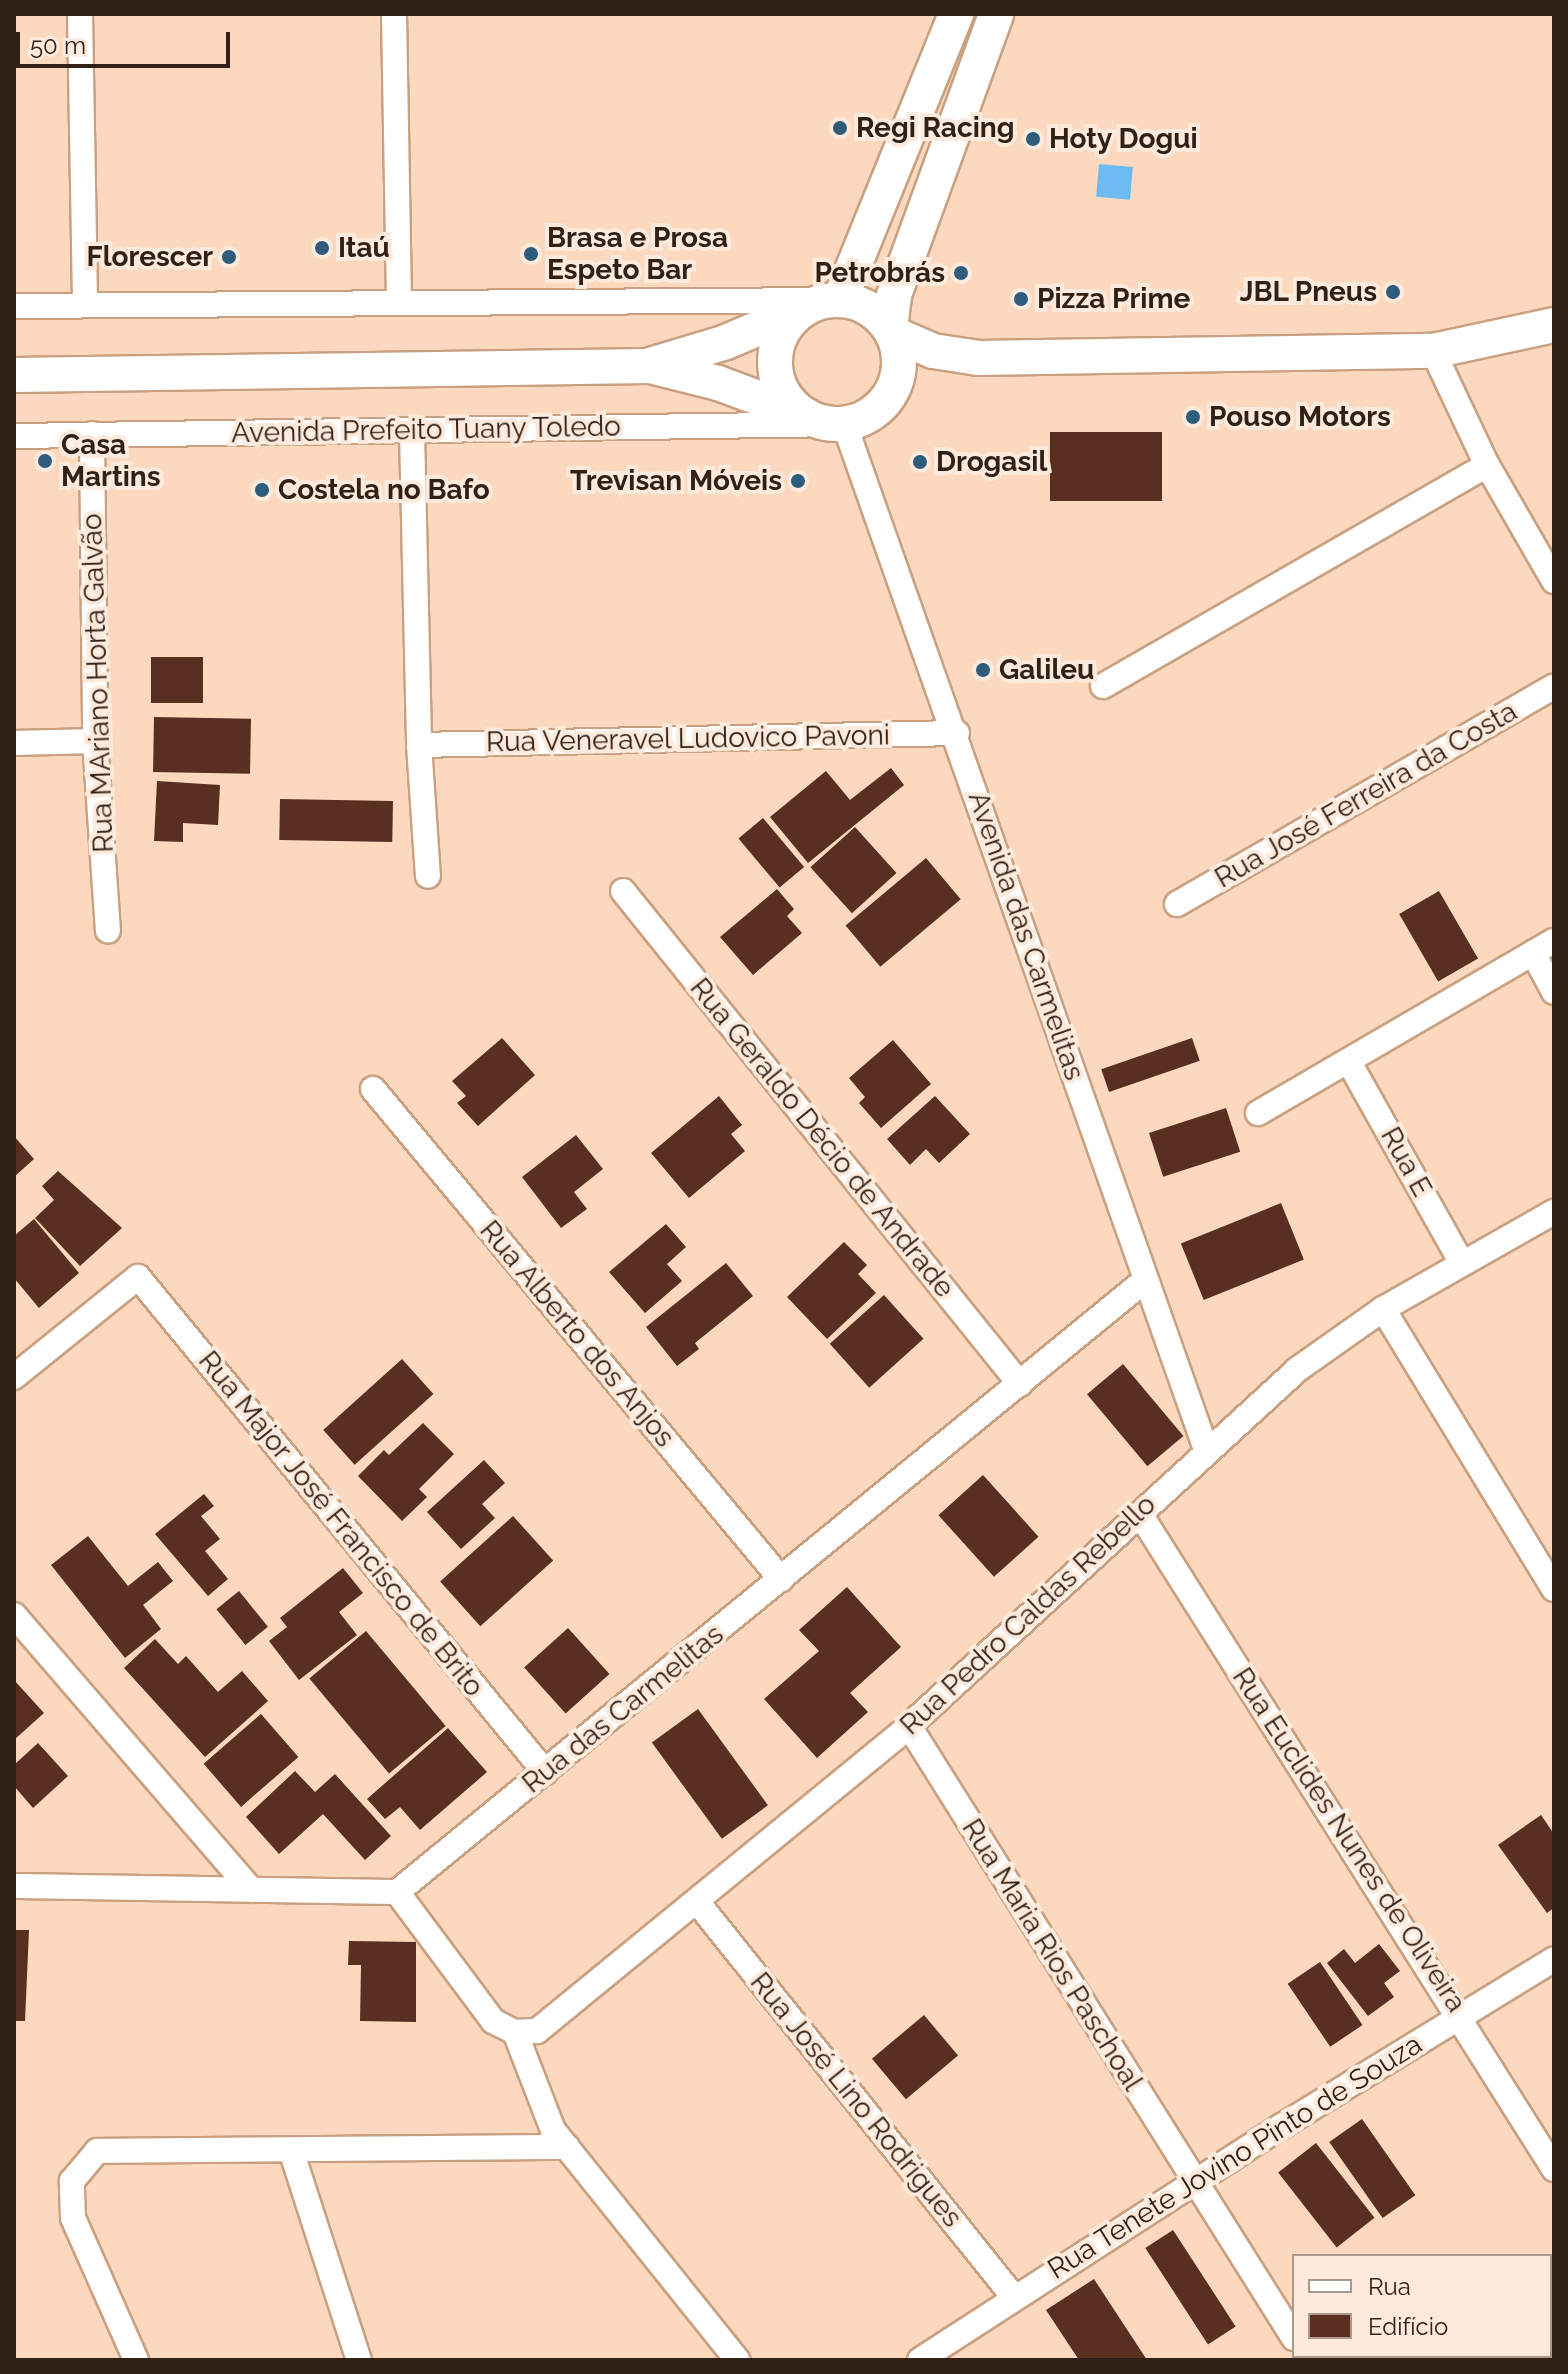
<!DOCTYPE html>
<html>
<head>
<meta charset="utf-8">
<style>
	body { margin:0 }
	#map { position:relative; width:1568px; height:2374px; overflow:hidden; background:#fcd9be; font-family:Raleway,sans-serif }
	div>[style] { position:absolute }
	.water>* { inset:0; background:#6cbcf1; transform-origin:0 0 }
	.building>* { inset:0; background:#582f20; transform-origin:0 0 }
	.roads { filter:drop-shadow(2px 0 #c9a080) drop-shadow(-2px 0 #c9a080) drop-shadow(0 2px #c9a080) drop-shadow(0 -2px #c9a080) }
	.street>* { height:24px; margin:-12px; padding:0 12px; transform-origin:12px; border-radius:12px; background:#fff }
	.secondary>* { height:34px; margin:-17px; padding:0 17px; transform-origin:17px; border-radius:17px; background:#fff }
	.secondary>.ring { margin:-17px; padding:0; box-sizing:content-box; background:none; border:34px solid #fff; border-radius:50% }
	.dots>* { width:22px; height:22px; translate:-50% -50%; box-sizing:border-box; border:4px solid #fceadc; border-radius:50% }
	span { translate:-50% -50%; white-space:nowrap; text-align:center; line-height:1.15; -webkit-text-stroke:8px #fceadc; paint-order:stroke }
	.poi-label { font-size:28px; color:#312114; font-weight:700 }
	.left { translate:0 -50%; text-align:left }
	.right { translate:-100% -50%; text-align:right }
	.street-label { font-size:28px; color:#312114 }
	.frame { position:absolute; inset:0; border:16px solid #312114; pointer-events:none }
	.legend { position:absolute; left:1292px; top:2254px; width:260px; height:104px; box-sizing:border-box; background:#fceadc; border:2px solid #ab9a8c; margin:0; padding:10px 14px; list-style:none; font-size:24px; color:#312114 }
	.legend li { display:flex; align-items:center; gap:16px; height:40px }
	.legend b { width:40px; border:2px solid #ab9a8c }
	.scale { position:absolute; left:16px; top:32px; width:214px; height:36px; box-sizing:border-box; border:4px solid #312114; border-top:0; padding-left:10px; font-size:24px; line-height:28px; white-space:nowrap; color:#312114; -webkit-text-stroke:6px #fceadc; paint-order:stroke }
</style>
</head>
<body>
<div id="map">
	<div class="water">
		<i style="left:1099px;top:164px;width:34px;height:33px;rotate:5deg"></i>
	</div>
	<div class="building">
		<i style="left:1050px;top:432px;width:112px;height:69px"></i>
		<i style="left:151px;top:657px;width:52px;height:46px"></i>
		<i style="left:154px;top:717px;width:97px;height:55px;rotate:1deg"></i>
		<i style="clip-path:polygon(891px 768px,904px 785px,808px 863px,770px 817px,826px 771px,850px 800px)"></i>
		<i style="clip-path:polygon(157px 781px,220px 785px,218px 825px,183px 823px,183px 842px,154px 841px)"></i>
		<i style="left:280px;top:799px;width:113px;height:41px;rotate:1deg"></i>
		<i style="left:763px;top:818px;width:64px;height:32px;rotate:50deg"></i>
		<i style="left:855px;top:827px;width:62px;height:60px;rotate:48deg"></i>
		<i style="left:926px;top:858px;width:54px;height:105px;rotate:50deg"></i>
		<i style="clip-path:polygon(777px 889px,794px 909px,787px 916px,802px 933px,753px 975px,720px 937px)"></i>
		<i style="left:1439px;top:891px;width:78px;height:46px;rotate:60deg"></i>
		<i style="clip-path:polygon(502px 1038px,535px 1075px,478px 1126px,457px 1103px,466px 1096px,452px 1081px)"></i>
		<i style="left:1192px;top:1038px;width:24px;height:96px;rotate:71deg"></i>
		<i style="clip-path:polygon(893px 1040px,931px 1084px,881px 1128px,859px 1103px,865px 1097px,849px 1078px)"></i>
		<i style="clip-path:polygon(719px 1096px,742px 1125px,731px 1134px,745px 1151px,689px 1198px,651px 1153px)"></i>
		<i style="clip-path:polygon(935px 1096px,970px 1134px,939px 1163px,926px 1149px,910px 1165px,887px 1139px)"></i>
		<i style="left:1226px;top:1108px;width:46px;height:81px;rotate:72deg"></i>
		<i style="clip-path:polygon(576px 1135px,603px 1169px,574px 1192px,587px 1209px,561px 1228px,522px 1177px)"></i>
		<i style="clip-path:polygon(14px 1136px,34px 1159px,14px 1177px)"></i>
		<i style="clip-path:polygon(58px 1171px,122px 1228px,80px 1266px,35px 1218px,54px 1200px,42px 1186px)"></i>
		<i style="left:1281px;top:1203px;width:61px;height:108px;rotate:68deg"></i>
		<i style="clip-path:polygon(34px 1219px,79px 1273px,39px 1308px,14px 1278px,14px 1236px)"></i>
		<i style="clip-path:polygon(666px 1224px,686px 1247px,667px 1264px,682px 1281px,645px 1313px,609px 1272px)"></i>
		<i style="clip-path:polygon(844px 1242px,867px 1265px,858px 1274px,876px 1293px,827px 1339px,787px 1297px)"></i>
		<i style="clip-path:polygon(726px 1263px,753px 1296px,695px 1343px,699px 1349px,677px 1366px,646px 1327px)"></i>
		<i style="left:884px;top:1295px;width:59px;height:73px;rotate:48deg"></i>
		<i style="left:402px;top:1359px;width:47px;height:106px;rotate:48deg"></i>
		<i style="left:1123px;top:1364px;width:94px;height:47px;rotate:50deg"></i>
		<i style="clip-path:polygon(423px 1423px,454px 1454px,419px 1489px,427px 1497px,402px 1521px,358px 1476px,384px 1450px,389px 1455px)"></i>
		<i style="clip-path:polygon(484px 1460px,505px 1483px,482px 1504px,495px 1518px,461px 1549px,427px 1512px)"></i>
		<i style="left:983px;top:1475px;width:83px;height:60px;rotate:48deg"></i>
		<i style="clip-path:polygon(204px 1494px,214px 1506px,201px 1516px,220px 1539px,205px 1551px,228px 1579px,208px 1596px,155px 1534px)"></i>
		<i style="left:513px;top:1516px;width:60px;height:98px;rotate:48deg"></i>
		<i style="clip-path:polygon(88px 1536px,128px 1586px,158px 1562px,173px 1581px,143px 1605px,161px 1629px,125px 1658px,51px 1565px)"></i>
		<i style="clip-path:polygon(343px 1568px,363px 1593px,339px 1612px,357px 1635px,299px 1680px,269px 1641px,287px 1627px,280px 1618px)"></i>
		<i style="clip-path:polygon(847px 1587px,901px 1647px,850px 1693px,868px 1712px,817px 1758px,764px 1699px,819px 1651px,799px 1630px)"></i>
		<i style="left:239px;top:1591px;width:46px;height:29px;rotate:51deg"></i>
		<i style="left:568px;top:1628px;width:62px;height:59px;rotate:48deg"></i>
		<i style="left:366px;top:1631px;width:124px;height:74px;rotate:50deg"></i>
		<i style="clip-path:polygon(155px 1639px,178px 1664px,186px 1656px,218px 1692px,242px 1671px,268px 1701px,205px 1757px,124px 1668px)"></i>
		<i style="clip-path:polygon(14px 1680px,44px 1713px,14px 1740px)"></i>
		<i style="left:698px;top:1709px;width:119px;height:57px;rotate:54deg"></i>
		<i style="left:261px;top:1714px;width:57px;height:76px;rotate:49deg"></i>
		<i style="clip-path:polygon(448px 1728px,487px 1772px,420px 1830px,400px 1807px,385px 1819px,367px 1799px)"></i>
		<i style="clip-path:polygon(38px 1743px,68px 1776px,33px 1808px,14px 1786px,14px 1765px)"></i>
		<i style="clip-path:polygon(295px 1771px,315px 1792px,335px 1774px,391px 1836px,365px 1860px,323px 1814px,279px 1854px,246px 1817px)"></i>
		<i style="clip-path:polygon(1541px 1815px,1554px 1834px,1554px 1908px,1547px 1913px,1498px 1845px)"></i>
		<i style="clip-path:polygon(14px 1930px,29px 1930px,25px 2021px,14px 2021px)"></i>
		<i style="clip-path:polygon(349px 1941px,416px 1942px,416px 2022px,360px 2021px,361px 1965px,348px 1965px)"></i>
		<i style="clip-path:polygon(1379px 1944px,1400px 1971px,1384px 1983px,1394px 1997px,1368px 2016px,1327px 1963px,1344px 1949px,1355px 1963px)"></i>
		<i style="left:1320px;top:1962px;width:76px;height:39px;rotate:56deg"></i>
		<i style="left:924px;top:2015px;width:53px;height:68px;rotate:50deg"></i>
		<i style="left:1362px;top:2119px;width:93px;height:40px;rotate:55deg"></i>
		<i style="left:1316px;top:2143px;width:95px;height:48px;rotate:52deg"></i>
		<i style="left:1173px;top:2230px;width:115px;height:33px;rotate:57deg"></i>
		<i style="clip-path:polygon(1094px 2279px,1147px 2360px,1079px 2360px,1046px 2310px)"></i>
	</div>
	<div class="roads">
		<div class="street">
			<i style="left:80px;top:14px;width:291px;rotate:89deg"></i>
			<i style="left:394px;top:14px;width:288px;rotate:89deg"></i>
			<i style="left:14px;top:306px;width:819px;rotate:-0.42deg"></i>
			<i style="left:1433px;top:351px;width:126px;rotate:64.7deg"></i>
			<i style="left:1487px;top:465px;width:134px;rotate:60deg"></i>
			<i style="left:844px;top:423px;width:1088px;rotate:70.57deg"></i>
			<i style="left:412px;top:432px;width:313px;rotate:88.7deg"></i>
			<i style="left:419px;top:745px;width:131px;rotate:86.1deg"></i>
			<i style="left:92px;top:434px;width:307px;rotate:89.4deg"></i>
			<i style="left:95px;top:741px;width:190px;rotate:86.1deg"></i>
			<i style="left:14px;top:436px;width:825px;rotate:-0.83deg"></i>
			<i style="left:1103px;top:686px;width:443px;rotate:-29.9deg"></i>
			<i style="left:14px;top:743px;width:81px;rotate:-1.4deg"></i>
			<i style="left:419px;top:745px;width:538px;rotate:-1.28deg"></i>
			<i style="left:623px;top:891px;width:633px;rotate:51.16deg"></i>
			<i style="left:1177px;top:904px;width:435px;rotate:-30deg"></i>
			<i style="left:1533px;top:953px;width:44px;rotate:61.7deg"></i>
			<i style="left:1349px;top:1062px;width:231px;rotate:60.7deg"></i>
			<i style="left:373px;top:1089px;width:638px;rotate:50.22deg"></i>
			<i style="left:1258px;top:1113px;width:342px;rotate:-30.2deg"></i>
			<i style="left:1383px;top:1309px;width:328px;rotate:58.6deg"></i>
			<i style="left:14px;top:1377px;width:159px;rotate:-38.9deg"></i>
			<i style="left:138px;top:1277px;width:641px;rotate:50.57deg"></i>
			<i style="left:1140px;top:1514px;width:775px;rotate:57.7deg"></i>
			<i style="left:14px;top:1615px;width:363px;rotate:49.2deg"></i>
			<i style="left:909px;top:1726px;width:723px;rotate:57.83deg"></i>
			<i style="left:14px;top:1886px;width:383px;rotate:0.9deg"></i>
			<i style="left:397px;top:1892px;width:965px;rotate:-39.28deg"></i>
			<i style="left:397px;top:1892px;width:161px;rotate:53.3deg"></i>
			<i style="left:493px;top:2021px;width:25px;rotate:27deg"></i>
			<i style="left:698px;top:1903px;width:504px;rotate:51.29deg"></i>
			<i style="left:515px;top:2032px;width:22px;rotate:-3deg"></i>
			<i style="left:537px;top:2031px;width:481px;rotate:-39.3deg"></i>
			<i style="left:909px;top:1726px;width:528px;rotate:-42.54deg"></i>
			<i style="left:1298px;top:1369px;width:104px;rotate:-35.2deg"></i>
			<i style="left:1383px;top:1309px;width:197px;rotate:-29.6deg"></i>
			<i style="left:515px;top:2032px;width:105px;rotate:68.8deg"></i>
			<i style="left:553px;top:2130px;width:295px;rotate:51.3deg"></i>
			<i style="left:291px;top:2150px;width:221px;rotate:72.1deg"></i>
			<i style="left:1306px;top:2356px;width:4px;rotate:63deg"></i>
			<i style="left:136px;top:2360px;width:155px;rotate:-113.9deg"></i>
			<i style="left:73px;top:2218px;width:37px;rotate:-92deg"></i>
			<i style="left:72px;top:2181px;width:39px;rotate:-50deg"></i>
			<i style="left:97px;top:2151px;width:470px;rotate:-0.5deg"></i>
			<i style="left:920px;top:2360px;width:431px;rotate:-32.9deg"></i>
			<i style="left:1282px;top:2126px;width:319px;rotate:-31.5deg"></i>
		</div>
		<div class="secondary">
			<i style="left:840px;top:300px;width:309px;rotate:-67.9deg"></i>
			<i class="ring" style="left:775px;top:300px;width:90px;height:90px"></i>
			<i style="left:890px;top:329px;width:34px;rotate:-83deg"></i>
			<i style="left:894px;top:295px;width:299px;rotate:-70deg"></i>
			<i style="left:892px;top:333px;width:45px;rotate:23.7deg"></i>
			<i style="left:933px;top:351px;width:47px;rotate:8.7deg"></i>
			<i style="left:979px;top:358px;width:454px;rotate:-0.9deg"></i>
			<i style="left:1433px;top:351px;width:124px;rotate:-12.1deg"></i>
			<i style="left:650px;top:365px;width:79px;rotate:-16.8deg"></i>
			<i style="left:726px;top:342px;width:79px;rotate:-23deg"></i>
			<i style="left:14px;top:375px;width:636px;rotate:-0.81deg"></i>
			<i style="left:650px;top:366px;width:70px;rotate:14deg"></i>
			<i style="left:718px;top:383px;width:95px;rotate:20.3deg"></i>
		</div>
	</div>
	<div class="dots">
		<i style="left:840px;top:128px;background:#2e5c7b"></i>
		<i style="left:1033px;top:139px;background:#2e5c7b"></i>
		<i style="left:322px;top:248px;background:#2e5c7b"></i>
		<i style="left:531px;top:254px;background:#2e5c7b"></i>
		<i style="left:229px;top:257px;background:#2e5c7b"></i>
		<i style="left:961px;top:273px;background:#2e5c7b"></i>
		<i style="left:1393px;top:292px;background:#2e5c7b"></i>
		<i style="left:1021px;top:299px;background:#2e5c7b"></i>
		<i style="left:1193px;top:417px;background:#2e5c7b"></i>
		<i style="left:45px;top:461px;background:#2e5c7b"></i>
		<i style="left:920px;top:462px;background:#2e5c7b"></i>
		<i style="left:798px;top:481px;background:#2e5c7b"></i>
		<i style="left:262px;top:490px;background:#2e5c7b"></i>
		<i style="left:983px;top:670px;background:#2e5c7b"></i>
	</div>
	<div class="poi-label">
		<span class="left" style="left:856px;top:128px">Regi Racing</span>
		<span class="left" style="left:1049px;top:139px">Hoty Dogui</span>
		<span class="left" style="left:547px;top:254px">Brasa e Prosa<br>Espeto Bar</span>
		<span class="left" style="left:338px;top:248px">Itaú</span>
		<span class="right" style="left:213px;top:257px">Florescer</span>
		<span class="right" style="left:945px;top:273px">Petrobrás</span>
		<span class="right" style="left:1377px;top:292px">JBL Pneus</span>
		<span class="left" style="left:1037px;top:299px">Pizza Prime</span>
		<span class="left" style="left:1209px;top:417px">Pouso Motors</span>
		<span class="left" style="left:61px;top:461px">Casa<br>Martins</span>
		<span class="left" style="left:936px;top:462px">Drogasil</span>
		<span class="right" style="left:782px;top:481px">Trevisan Móveis</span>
		<span class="left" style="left:278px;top:490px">Costela no Bafo</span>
		<span class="left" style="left:999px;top:670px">Galileu</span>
	</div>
	<div class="street-label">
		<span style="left:426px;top:430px;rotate:-1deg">Avenida Prefeito Tuany Toledo</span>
		<span style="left:98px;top:683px;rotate:-92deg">Rua MAriano Horta Galvão</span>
		<span style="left:688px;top:739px;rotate:-1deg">Rua Veneravel Ludovico Pavoni</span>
		<span style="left:1366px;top:795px;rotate:-30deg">Rua José Ferreira da Costa</span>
		<span style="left:1026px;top:936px;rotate:71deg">Avenida das Carmelitas</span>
		<span style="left:822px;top:1138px;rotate:51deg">Rua Geraldo Décio de Andrade</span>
		<span style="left:1406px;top:1162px;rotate:61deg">Rua E</span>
		<span style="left:577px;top:1334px;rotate:50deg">Rua Alberto dos Anjos</span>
		<span style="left:341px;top:1524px;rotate:51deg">Rua Major José Francisco de Brito</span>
		<span style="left:1028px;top:1615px;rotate:-43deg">Rua Pedro Caldas Rebello</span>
		<span style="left:623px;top:1709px;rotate:-39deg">Rua das Carmelitas</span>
		<span style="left:1349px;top:1840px;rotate:57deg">Rua Euclides Nunes de Oliveira</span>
		<span style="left:1052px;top:1955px;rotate:58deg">Rua Maria Rios Paschoal</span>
		<span style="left:856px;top:2100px;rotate:51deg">Rua José Lino Rodrigues</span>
		<span style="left:1235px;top:2157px;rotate:-32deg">Rua Tenete Jovino Pinto de Souza</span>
	</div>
	<div class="frame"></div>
	<ul class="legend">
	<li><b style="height:10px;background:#fff"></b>Rua</li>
	<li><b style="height:22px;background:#582f20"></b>Edifício</li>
	</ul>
	<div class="scale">50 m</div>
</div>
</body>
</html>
